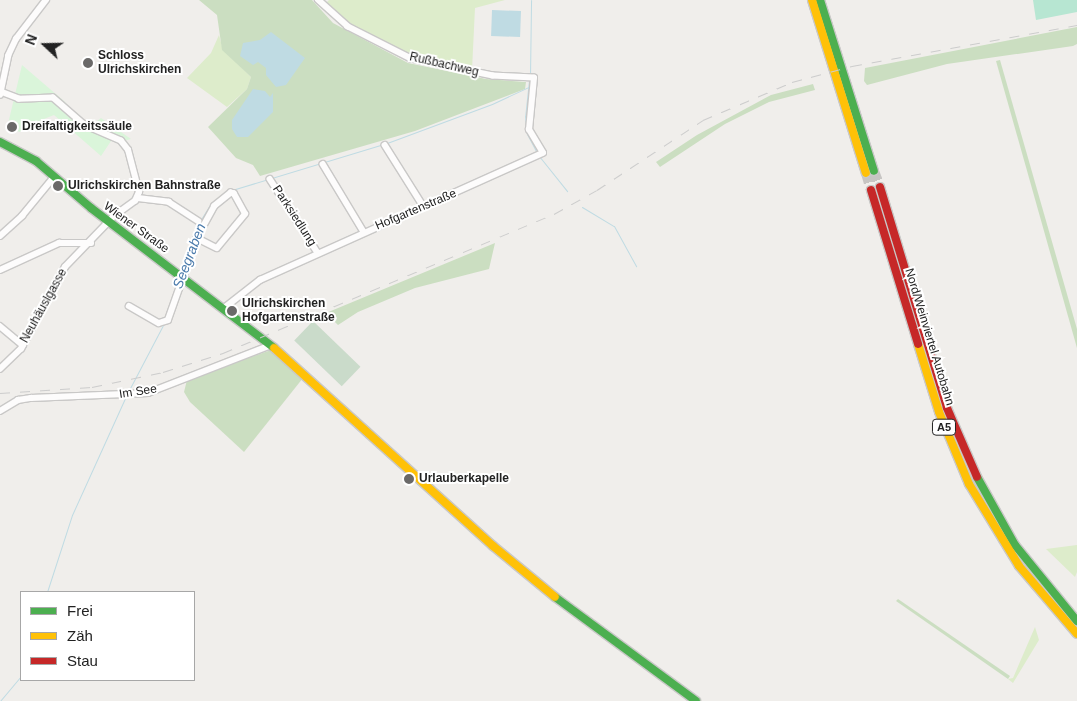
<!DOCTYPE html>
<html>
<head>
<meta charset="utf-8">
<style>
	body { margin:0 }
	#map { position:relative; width:1077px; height:701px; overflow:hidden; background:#f0eeeb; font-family:Arial,sans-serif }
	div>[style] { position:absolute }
	.grass>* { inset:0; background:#ddeccb }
	.forest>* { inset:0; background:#cbdec1 }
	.cemetery>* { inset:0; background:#cadbca; transform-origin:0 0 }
	.park>* { inset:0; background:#daf5da }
	.pitch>* { inset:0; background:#b7e6d2 }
	.water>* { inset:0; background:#bfdbe3; transform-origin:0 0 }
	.stream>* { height:1px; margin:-0.5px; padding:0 0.5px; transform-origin:0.5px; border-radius:0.5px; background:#bfdbe3 }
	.highway-tunnel>* { height:10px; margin-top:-5px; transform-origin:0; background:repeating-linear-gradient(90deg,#c7c5c3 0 10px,transparent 0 15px) }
	.roads { filter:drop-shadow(1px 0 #c9c8c7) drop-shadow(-1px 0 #c9c8c7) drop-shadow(0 1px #c9c8c7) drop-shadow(0 -1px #c9c8c7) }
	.street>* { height:5.5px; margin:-2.75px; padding:0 2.75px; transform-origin:2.75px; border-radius:2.75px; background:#fdfcfc }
	.fast>* { height:8px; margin:-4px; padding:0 4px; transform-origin:4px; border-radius:4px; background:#4caf50 }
	.slow>* { height:8px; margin:-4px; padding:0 4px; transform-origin:4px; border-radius:4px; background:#ffc107 }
	.jam>* { height:8px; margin:-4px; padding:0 4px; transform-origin:4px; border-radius:4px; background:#c62828 }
	.rail>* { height:1px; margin-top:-0.5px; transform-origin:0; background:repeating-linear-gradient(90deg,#ccc 0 10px,transparent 0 20px) }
	.dots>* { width:14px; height:14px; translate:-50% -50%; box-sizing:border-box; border:2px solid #fff; border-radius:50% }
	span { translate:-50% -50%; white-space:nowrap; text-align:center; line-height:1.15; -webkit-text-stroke:4px #fff; paint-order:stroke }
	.shield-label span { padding:1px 4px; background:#fff; border:1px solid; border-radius:4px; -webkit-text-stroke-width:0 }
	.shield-label { font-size:11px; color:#222; font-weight:700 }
	.poi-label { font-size:12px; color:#222; font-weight:700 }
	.left { translate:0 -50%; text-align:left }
	.street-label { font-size:12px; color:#222 }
	.water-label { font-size:14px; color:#4a7aab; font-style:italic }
	.legend { position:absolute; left:20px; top:591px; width:175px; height:90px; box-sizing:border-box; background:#fff; border:1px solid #a7a7a7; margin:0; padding:6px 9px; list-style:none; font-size:15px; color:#222 }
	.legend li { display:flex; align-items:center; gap:10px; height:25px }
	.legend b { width:25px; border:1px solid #a7a7a7 }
	.north { position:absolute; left:20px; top:20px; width:50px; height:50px; -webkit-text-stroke:4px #fff; paint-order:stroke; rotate:291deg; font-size:14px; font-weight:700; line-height:20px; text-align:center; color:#222 }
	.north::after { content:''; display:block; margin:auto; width:18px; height:22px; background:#222; clip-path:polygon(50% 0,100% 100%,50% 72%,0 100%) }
</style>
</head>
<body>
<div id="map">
	<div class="grass">
		<i style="clip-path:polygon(329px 0,505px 0,475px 8px,472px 70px,411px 57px,354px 29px,325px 4px)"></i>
		<i style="clip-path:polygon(219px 35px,223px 50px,251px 77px,247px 89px,227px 107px,187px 78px,211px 53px)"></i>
		<i style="clip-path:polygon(1077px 545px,1077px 572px,1075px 577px,1046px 549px)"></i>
		<i style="clip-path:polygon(1035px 627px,1039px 640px,1013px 683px,1008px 679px,1013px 678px)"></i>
	</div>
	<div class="forest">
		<i style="clip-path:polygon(199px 0,312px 0,333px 23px,408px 63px,486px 79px,526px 82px,525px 89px,415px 131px,260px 176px,253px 165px,236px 158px,208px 127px,247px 89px,251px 77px,222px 50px,217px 15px)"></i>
		<i style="clip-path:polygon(1077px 27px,1077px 44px,1073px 46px,947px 64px,867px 85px,864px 81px,865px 68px)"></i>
		<i style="clip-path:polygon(1000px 60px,1077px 329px,1077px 348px,996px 61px)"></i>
		<i style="clip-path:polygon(813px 84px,815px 90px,769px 102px,725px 124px,660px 167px,656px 162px,697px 135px,771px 95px)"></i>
		<i style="clip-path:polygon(495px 243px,489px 269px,415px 288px,358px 312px,338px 325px,326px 313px)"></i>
		<i style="clip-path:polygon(271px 350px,303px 378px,244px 452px,190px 402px,184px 392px,187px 380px)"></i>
		<i style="clip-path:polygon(898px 599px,1010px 676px,1008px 679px,896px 601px)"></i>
	</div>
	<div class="cemetery">
		<i style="left:313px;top:321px;width:66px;height:27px;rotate:44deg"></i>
	</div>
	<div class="park">
		<i style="clip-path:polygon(22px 65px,64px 101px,82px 122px,91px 126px,101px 118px,131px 139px,120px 142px,113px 138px,101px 156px,54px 115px,24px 127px,20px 132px,7px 128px)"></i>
	</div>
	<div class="pitch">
		<i style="clip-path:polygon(1033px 0,1077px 0,1077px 12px,1036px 20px)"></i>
	</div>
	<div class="water">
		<i style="left:492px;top:10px;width:29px;height:26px;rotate:2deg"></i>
		<i style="clip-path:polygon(271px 32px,305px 58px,286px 85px,276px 87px,266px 75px,266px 68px,258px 62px,253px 65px,240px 56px,243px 43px,260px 40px)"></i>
		<i style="clip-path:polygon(253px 89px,265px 91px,270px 97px,273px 93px,273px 112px,248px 137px,237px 137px,232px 129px,232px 120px)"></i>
	</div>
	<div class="stream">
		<i style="left:530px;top:76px;width:76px;rotate:-89.2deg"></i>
		<i style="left:529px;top:80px;width:36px;rotate:96deg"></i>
		<i style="left:525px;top:116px;width:18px;rotate:84deg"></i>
		<i style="left:527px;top:134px;width:21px;rotate:62deg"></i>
		<i style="left:539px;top:156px;width:45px;rotate:51.3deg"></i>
		<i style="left:232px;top:190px;width:162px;rotate:-16.9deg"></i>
		<i style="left:387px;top:143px;width:112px;rotate:-20.4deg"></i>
		<i style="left:492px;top:104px;width:40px;rotate:-25deg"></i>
		<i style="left:582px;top:207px;width:37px;rotate:31deg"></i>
		<i style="left:614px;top:226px;width:46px;rotate:61.2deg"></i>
		<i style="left:200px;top:221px;width:19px;rotate:-58deg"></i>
		<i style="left:210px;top:205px;width:20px;rotate:-37deg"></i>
		<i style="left:180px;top:272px;width:52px;rotate:-68.4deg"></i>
		<i style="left:172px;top:300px;width:23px;rotate:-75deg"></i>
		<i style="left:128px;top:392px;width:76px;rotate:-62.4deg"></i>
		<i style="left:47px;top:592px;width:81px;rotate:-72deg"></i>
		<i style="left:72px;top:515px;width:131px;rotate:-65.6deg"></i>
		<i style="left:0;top:701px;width:33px;rotate:-50deg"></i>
	</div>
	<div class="highway-tunnel">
		<i style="left:874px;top:171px;width:17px;rotate:69deg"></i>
		<i style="left:866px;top:173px;width:18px;rotate:74deg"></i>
	</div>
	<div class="roads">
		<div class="street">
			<i style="left:0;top:95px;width:40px;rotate:-78deg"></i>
			<i style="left:8px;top:56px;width:19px;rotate:-65deg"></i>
			<i style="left:16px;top:39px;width:49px;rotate:-52.4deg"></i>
			<i style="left:385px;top:145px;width:73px;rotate:57.8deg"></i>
			<i style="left:323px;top:164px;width:79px;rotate:58.9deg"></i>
			<i style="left:270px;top:179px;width:88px;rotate:57deg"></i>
			<i style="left:138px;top:198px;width:31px;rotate:7deg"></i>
			<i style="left:169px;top:202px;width:35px;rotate:33deg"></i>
			<i style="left:0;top:236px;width:30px;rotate:-42deg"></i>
			<i style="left:22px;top:216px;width:50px;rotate:-50.6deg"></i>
			<i style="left:0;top:270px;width:65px;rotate:-24.6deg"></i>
			<i style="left:59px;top:243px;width:32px"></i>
			<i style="left:129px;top:306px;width:34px;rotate:30deg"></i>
			<i style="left:159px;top:323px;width:9px;rotate:-18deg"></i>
			<i style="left:168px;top:320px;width:87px;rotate:-70.5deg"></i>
			<i style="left:197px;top:238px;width:22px;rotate:27deg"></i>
			<i style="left:217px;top:248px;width:44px;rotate:-50.5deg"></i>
			<i style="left:245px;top:214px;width:23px;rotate:-119deg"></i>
			<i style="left:234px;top:194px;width:3px;rotate:-162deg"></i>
			<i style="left:231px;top:193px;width:21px;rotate:141deg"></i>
			<i style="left:215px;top:206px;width:37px;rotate:119deg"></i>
			<i style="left:223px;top:309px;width:47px;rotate:-38.1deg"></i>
			<i style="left:260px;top:280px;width:310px;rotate:-24.2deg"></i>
			<i style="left:543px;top:153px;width:27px;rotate:-121deg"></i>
			<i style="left:529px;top:130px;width:52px;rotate:-84.5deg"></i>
			<i style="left:534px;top:78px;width:41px;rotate:-177.2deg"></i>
			<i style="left:493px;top:76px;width:84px;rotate:-168.3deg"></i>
			<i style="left:411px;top:59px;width:71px;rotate:-153.1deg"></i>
			<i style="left:348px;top:27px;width:40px;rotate:-138deg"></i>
			<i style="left:0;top:326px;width:30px;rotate:40deg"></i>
			<i style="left:0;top:369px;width:29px;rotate:-44deg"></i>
			<i style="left:21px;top:349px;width:93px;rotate:-61.8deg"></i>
			<i style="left:65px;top:267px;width:71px;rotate:-46.1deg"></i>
			<i style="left:114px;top:216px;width:26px;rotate:-36deg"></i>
			<i style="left:135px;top:201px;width:10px;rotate:-66deg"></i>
			<i style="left:139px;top:192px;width:43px;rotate:-104.7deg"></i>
			<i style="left:128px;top:150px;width:11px;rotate:-128deg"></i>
			<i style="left:121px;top:141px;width:40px;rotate:-156.6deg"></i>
			<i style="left:84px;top:125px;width:41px;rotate:-138.9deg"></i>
			<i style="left:53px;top:98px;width:34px;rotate:178deg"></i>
			<i style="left:19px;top:99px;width:19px;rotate:-159deg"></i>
			<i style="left:0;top:411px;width:21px;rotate:-31deg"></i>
			<i style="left:18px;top:400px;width:13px;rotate:-9deg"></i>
			<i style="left:31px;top:398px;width:117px;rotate:-2.4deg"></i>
			<i style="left:148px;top:393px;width:132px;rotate:-21.3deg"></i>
		</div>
		<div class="fast">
			<i style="left:820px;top:0;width:179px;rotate:72.5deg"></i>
			<i style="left:0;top:142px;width:41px;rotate:27.8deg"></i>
			<i style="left:36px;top:161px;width:72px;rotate:40.5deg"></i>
			<i style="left:91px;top:208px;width:230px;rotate:37.4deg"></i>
			<i style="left:977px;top:477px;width:78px;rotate:60.8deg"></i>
			<i style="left:1015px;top:545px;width:98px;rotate:50.8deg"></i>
			<i style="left:555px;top:597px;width:175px;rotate:36.4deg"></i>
		</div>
		<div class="slow">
			<i style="left:812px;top:0;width:181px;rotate:72.7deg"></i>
			<i style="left:918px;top:344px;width:71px;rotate:72.8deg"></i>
			<i style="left:939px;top:412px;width:78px;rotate:67.4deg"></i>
			<i style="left:969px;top:484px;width:96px;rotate:58.6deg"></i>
			<i style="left:1019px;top:566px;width:89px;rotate:49.5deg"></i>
			<i style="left:274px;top:348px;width:295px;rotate:42.1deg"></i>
			<i style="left:493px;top:546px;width:80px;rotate:39.4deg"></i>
		</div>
		<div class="jam">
			<i style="left:880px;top:187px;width:231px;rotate:73.1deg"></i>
			<i style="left:947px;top:408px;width:75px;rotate:66.5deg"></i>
			<i style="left:871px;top:190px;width:161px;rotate:73deg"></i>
		</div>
	</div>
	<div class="rail">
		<i style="left:0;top:393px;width:92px;rotate:-3.7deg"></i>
		<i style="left:92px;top:387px;width:73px;rotate:-11.9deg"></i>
		<i style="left:163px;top:372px;width:63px;rotate:-17.6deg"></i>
		<i style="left:223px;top:353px;width:359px;rotate:-22.8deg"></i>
		<i style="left:554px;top:214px;width:49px;rotate:-29.2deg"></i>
		<i style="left:597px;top:190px;width:127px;rotate:-33.4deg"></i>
		<i style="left:703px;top:120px;width:97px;rotate:-23.1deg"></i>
		<i style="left:792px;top:82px;width:62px;rotate:-14.9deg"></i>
		<i style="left:852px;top:66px;width:229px;rotate:-10.3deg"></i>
	</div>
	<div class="dots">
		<i style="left:88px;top:63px;background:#6a6968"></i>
		<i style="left:12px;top:127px;background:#6a6968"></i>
		<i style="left:58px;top:186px;background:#6a6968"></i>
		<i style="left:232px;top:311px;background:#6a6968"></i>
		<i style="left:409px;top:479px;background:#6a6968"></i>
	</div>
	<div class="shield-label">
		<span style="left:944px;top:427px">A5</span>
	</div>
	<div class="poi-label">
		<span class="left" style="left:98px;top:63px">Schloss<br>Ulrichskirchen</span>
		<span class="left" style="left:22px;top:127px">Dreifaltigkeitssäule</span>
		<span class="left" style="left:68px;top:186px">Ulrichskirchen Bahnstraße</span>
		<span class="left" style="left:242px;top:311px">Ulrichskirchen<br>Hofgartenstraße</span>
		<span class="left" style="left:419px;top:479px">Urlauberkapelle</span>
	</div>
	<div class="street-label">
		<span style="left:444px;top:65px;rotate:13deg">Rußbachweg</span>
		<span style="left:416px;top:210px;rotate:-23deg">Hofgartenstraße</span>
		<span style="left:294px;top:216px;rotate:57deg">Parksiedlung</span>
		<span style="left:136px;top:228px;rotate:36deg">Wiener Straße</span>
		<span style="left:44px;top:306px;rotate:-61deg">Neuhäuslgasse</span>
		<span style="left:929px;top:337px;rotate:73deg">Nord/Weinviertel Autobahn</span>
		<span style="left:138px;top:392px;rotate:-9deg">Im See</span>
	</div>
	<div class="water-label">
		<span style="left:189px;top:256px;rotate:-69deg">Seegraben</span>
	</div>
	<ul class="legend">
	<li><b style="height:6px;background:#4caf50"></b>Frei</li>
	<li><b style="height:6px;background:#ffc107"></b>Zäh</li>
	<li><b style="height:6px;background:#c62828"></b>Stau</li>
	</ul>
	<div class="north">N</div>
</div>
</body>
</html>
